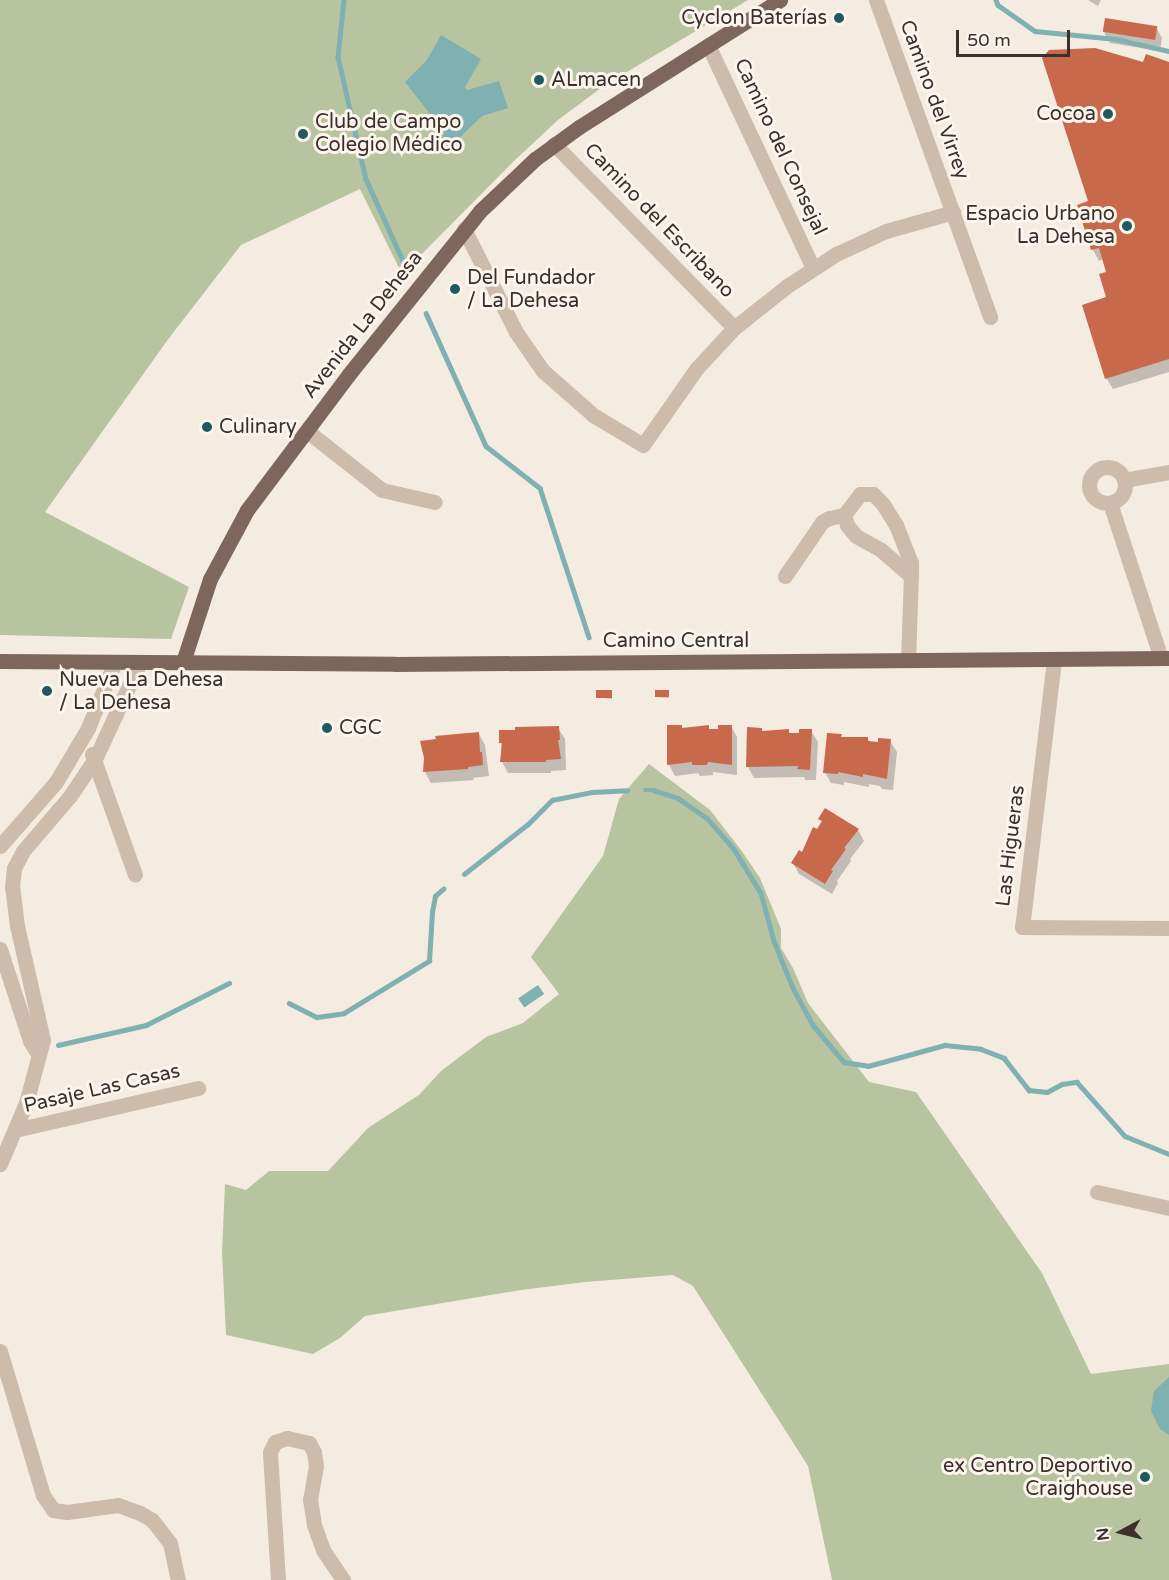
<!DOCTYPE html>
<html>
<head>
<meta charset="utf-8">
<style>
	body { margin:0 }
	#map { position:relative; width:1169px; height:1580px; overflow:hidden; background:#f4ebe1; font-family:"Varela Round",sans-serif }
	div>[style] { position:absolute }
	.green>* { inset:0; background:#b8c4a0 }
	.water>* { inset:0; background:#7fb0b2; transform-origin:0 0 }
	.shadow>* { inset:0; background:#0003 }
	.stream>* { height:4.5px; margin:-2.25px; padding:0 2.25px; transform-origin:2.25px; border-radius:2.25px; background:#7fb0b2 }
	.building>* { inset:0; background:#c8694b; transform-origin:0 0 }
	.minor>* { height:15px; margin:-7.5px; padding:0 7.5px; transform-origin:7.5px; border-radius:7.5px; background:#cdbbac }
	.minor>.ring { margin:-7.5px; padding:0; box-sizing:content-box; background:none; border:15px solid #cdbbac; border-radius:50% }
	.major>* { height:15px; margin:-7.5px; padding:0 7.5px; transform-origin:7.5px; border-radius:7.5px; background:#7d675c }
	.dots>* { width:16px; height:16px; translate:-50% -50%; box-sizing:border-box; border:3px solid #fbf5ee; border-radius:50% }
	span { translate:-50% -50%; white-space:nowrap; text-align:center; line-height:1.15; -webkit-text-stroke:6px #fbf5ee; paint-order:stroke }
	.poi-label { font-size:20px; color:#3b302b }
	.right { translate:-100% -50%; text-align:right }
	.left { translate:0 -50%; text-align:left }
	.street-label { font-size:20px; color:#3b302b }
	.north { position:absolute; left:1091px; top:1502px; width:60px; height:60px; -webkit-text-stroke:4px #fbf5ee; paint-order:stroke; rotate:263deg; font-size:16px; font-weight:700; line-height:24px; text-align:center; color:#3b302b }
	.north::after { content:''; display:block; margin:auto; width:21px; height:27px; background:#3b302b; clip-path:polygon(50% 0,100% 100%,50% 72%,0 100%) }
	.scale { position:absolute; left:956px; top:30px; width:114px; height:27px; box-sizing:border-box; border:3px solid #3b302b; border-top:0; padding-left:8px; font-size:18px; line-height:21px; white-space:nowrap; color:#3b302b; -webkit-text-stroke:4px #fbf5ee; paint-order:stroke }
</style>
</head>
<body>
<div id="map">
	<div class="green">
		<i style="clip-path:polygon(0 0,748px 0,605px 85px,558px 120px,514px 161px,402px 274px,360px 189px,241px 245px,169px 338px,45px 512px,189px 587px,171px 639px,0 635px)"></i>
		<i style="clip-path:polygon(649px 764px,710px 810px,741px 850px,760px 878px,781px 929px,781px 948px,793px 968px,808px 1003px,869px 1082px,916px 1092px,1042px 1273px,1091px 1374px,1169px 1364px,1169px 1580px,832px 1580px,808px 1466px,693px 1286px,673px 1275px,585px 1282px,521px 1290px,365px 1316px,340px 1338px,313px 1354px,226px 1335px,222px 1252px,225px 1184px,246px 1190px,269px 1171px,328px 1171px,368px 1128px,419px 1095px,441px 1071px,486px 1037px,523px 1023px,559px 994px,531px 957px,603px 856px,619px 799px)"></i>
	</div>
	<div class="water">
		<i style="clip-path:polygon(441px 35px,481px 59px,465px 87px,467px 90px,499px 81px,508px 108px,482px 116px,449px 148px,440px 139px,445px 133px,405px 82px,427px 60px)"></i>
		<i style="left:538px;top:985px;width:11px;height:24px;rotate:56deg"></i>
		<i style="clip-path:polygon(1169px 1377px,1169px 1435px,1160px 1429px,1151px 1411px,1154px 1391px)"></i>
	</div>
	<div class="shadow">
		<i style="clip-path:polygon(1088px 0,1101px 0,1098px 6px)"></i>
		<i style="clip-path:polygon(1156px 27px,1162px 38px,1160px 51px,1110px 43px,1104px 32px)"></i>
		<i style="clip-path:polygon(1144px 64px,1169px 64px,1169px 372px,1113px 389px,1107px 379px,1084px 306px,1108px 298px,1108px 273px,1104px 259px,1099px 261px,1093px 250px,1079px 206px,1090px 202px)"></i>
		<i style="clip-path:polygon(668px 692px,669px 698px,657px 697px)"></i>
		<i style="clip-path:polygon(612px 694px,612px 699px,597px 697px)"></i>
		<i style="clip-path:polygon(731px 726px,737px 737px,737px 775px,713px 772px,713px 775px,700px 776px,698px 773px,675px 776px,669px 765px,668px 727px,693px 730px,708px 727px,710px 731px)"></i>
		<i style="clip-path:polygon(558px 728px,565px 739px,566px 770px,551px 771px,551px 773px,508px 773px,502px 762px,501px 742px)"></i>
		<i style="clip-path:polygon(749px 729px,773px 733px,773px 730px,788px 731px,791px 734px,811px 731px,818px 742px,816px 780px,805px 780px,804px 777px,754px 778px,748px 767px)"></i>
		<i style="clip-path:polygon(479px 734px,485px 745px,489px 776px,473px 778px,474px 780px,431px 783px,425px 772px)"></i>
		<i style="clip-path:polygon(841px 736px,843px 739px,868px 739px,870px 743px,890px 741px,897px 752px,893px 790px,882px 789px,880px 786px,869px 784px,869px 787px,844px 782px,844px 785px,831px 783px,825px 772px)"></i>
		<i style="clip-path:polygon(820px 819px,858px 830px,864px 841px,850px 859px,851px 861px,837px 881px,838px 883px,832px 894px,799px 874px,793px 863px,802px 854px,822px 823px)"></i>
	</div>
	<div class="stream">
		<i style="left:344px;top:0;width:57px;rotate:96deg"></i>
		<i style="left:338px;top:57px;width:125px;rotate:77.1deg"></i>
		<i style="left:366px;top:179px;width:104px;rotate:65.6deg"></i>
		<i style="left:996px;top:0;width:5px;rotate:68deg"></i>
		<i style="left:998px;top:5px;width:45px;rotate:35.1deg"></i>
		<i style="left:1035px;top:31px;width:81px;rotate:5.6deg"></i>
		<i style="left:1116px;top:39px;width:54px;rotate:12.8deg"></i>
		<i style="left:426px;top:313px;width:146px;rotate:65.7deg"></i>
		<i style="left:486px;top:446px;width:68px;rotate:37.9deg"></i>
		<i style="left:540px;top:488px;width:157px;rotate:71.8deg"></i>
		<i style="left:645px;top:790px;width:8px"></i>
		<i style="left:653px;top:790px;width:26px;rotate:18deg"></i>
		<i style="left:678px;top:798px;width:35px;rotate:35deg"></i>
		<i style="left:707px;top:818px;width:41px;rotate:48.9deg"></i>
		<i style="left:734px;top:849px;width:52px;rotate:58.5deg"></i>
		<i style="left:761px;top:893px;width:50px;rotate:74.8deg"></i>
		<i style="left:774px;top:941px;width:51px;rotate:68deg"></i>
		<i style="left:793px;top:988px;width:42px;rotate:61.6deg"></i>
		<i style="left:813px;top:1025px;width:48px;rotate:50deg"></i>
		<i style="left:844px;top:1062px;width:24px;rotate:9deg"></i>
		<i style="left:868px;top:1066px;width:80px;rotate:-15.3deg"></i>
		<i style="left:945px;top:1045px;width:36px;rotate:6deg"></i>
		<i style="left:981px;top:1049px;width:25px;rotate:21deg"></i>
		<i style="left:1004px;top:1058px;width:41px;rotate:52deg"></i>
		<i style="left:1029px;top:1090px;width:18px;rotate:6deg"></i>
		<i style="left:1047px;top:1092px;width:17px;rotate:-28deg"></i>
		<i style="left:1062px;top:1084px;width:15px;rotate:-8deg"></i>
		<i style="left:1077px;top:1082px;width:72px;rotate:48.4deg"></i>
		<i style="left:1125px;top:1136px;width:48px;rotate:22.2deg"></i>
		<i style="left:464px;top:874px;width:81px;rotate:-38deg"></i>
		<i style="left:528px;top:824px;width:34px;rotate:-45deg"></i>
		<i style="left:552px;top:800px;width:41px;rotate:-11.3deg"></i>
		<i style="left:592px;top:792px;width:35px;rotate:-3deg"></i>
		<i style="left:289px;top:1003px;width:31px;rotate:27deg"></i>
		<i style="left:317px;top:1017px;width:27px;rotate:-8deg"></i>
		<i style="left:344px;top:1013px;width:100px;rotate:-31.5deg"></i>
		<i style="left:429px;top:961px;width:49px;rotate:-86.5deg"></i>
		<i style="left:432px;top:912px;width:16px;rotate:-79deg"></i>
		<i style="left:435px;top:896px;width:11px;rotate:-41deg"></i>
		<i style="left:58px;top:1045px;width:90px;rotate:-12.8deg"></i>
		<i style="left:146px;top:1025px;width:93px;rotate:-26.8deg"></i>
	</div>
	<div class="building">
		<i style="left:1105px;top:18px;width:53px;height:14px;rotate:9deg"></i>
		<i style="clip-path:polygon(1095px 48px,1143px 62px,1146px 54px,1169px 62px,1169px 359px,1105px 379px,1082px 305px,1106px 297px,1099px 274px,1106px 272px,1099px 248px,1091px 250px,1077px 205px,1088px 201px,1042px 58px,1049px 50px)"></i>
		<i style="left:596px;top:690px;width:16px;height:8px"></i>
		<i style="left:655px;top:690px;width:14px;height:7px"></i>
		<i style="clip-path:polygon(667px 725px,682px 725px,682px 728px,709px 725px,709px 729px,718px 729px,718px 725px,732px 725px,732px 765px,708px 762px,707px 765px,692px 765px,692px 762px,667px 765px)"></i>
		<i style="clip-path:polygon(559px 726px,560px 740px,558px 740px,561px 759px,546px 760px,546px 762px,500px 762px,502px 743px,499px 743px,499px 730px,515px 730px,515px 727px)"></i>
		<i style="clip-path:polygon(747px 727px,762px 728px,762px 731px,789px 729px,789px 733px,799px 733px,799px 729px,812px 729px,810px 770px,797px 769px,798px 766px,746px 767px)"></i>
		<i style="clip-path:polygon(479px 732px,480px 752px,482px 752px,483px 765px,468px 767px,468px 769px,423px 772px,424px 758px,420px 741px,436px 739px,435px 736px)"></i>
		<i style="clip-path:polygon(827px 733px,842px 734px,841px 737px,868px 737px,868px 741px,878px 742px,878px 738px,891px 739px,887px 779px,863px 774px,863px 777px,838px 772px,838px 774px,823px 773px)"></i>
		<i style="clip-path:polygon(825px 808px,859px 829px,844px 848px,846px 849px,831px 870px,833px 871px,825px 884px,791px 863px,799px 850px,802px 852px,813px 827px,817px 829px,822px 821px,818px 819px)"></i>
	</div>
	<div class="minor">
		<i style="left:876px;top:0;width:337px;rotate:70.2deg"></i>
		<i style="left:708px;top:45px;width:246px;rotate:64.8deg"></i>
		<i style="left:554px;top:144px;width:257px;rotate:45.6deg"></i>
		<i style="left:464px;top:229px;width:115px;rotate:63.2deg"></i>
		<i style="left:516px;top:332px;width:47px;rotate:55.3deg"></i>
		<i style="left:543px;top:371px;width:67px;rotate:41.3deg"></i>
		<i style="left:593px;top:415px;width:58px;rotate:31deg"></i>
		<i style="left:643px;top:445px;width:94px;rotate:-55deg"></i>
		<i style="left:697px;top:368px;width:54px;rotate:-47.2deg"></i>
		<i style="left:734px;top:328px;width:68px;rotate:-38.4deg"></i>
		<i style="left:787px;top:286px;width:59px;rotate:-33.1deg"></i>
		<i style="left:836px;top:254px;width:55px;rotate:-24.7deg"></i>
		<i style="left:886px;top:231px;width:70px;rotate:-15.8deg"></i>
		<i style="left:307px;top:431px;width:95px;rotate:38.2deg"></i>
		<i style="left:382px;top:490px;width:54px;rotate:12.8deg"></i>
		<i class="ring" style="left:1089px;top:467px;width:21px;height:21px"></i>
		<i style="left:1124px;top:480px;width:46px;rotate:-10.1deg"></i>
		<i style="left:1110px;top:503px;width:163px;rotate:71.8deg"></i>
		<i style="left:785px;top:576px;width:65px;rotate:-55.6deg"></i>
		<i style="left:822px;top:522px;width:8px;rotate:-30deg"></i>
		<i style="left:829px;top:518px;width:15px;rotate:-11deg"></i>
		<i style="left:908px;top:660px;width:84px;rotate:-88deg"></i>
		<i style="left:911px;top:576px;width:13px;rotate:-90deg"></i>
		<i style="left:911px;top:563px;width:41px;rotate:-111.5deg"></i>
		<i style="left:896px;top:525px;width:25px;rotate:-122deg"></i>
		<i style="left:883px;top:504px;width:14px;rotate:-135deg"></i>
		<i style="left:873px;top:494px;width:13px;rotate:180deg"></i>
		<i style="left:860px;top:494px;width:26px;rotate:127deg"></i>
		<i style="left:844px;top:515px;width:10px;rotate:73deg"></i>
		<i style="left:847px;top:525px;width:14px;rotate:51deg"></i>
		<i style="left:856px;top:536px;width:29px;rotate:29deg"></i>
		<i style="left:881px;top:550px;width:40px;rotate:41deg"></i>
		<i style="left:1054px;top:660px;width:269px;rotate:96.8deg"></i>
		<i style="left:1022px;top:927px;width:147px;rotate:0.4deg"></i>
		<i style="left:92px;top:754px;width:128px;rotate:70.4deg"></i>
		<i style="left:0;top:846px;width:85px;rotate:-48.8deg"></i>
		<i style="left:56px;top:782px;width:63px;rotate:-59.3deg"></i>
		<i style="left:88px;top:728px;width:71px;rotate:-67.8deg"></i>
		<i style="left:0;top:949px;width:97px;rotate:71.9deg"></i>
		<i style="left:30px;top:1041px;width:15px;rotate:58deg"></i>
		<i style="left:15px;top:1130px;width:188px;rotate:-12.9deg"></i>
		<i style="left:0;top:1164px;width:66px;rotate:-66.9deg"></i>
		<i style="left:26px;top:1103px;width:65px;rotate:-74.9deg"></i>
		<i style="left:43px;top:1040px;width:117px;rotate:-102.8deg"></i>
		<i style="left:17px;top:926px;width:39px;rotate:-97deg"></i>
		<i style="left:12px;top:887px;width:19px;rotate:-84deg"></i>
		<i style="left:14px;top:868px;width:19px;rotate:-62deg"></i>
		<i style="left:23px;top:851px;width:72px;rotate:-49.5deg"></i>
		<i style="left:70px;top:796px;width:45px;rotate:-56deg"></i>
		<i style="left:95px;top:759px;width:107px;rotate:-65.1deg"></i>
		<i style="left:1097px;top:1192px;width:74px;rotate:12.5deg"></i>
		<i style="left:0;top:1351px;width:150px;rotate:73.4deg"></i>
		<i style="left:43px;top:1495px;width:18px;rotate:56deg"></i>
		<i style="left:53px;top:1510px;width:14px;rotate:8deg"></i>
		<i style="left:67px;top:1512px;width:51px;rotate:-7.8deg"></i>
		<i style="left:118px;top:1505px;width:23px;rotate:20deg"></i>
		<i style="left:140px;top:1513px;width:14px;rotate:30deg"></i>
		<i style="left:152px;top:1520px;width:29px;rotate:52deg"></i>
		<i style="left:170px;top:1543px;width:38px;rotate:78deg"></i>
		<i style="left:278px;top:1580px;width:128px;rotate:-93.6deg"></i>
		<i style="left:270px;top:1452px;width:11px;rotate:-63deg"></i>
		<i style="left:275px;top:1442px;width:13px;rotate:-18deg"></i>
		<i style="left:287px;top:1438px;width:23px;rotate:13deg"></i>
		<i style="left:309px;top:1443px;width:10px;rotate:61deg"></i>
		<i style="left:314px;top:1452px;width:14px;rotate:82deg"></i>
		<i style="left:316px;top:1466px;width:34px;rotate:100deg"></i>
		<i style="left:310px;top:1499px;width:26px;rotate:81deg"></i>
		<i style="left:314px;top:1525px;width:27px;rotate:70deg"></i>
		<i style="left:323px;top:1550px;width:36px;rotate:56deg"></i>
	</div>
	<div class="major">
		<i style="left:0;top:661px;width:395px;rotate:0.4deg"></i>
		<i style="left:395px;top:664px;width:774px;rotate:-0.44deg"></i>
		<i style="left:183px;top:662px;width:87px;rotate:-72deg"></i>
		<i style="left:210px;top:579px;width:78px;rotate:-61.8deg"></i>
		<i style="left:247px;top:510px;width:170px;rotate:-53.1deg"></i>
		<i style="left:349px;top:374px;width:209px;rotate:-51.2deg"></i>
		<i style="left:480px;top:211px;width:76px;rotate:-43.4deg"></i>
		<i style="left:535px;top:159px;width:54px;rotate:-36deg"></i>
		<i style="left:579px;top:127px;width:238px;rotate:-32.3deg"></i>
	</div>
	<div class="dots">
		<i style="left:839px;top:18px;background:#1f5a5e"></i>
		<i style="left:539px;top:80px;background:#1f5a5e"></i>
		<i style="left:1108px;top:114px;background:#1f5a5e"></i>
		<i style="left:303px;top:134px;background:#1f5a5e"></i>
		<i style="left:1127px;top:226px;background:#1f5a5e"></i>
		<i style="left:455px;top:289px;background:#1f5a5e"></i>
		<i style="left:207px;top:427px;background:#1f5a5e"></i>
		<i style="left:47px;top:691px;background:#1f5a5e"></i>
		<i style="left:327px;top:728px;background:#1f5a5e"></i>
		<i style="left:1145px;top:1477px;background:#1f5a5e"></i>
	</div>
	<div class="poi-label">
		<span class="right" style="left:827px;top:18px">Cyclon Baterías</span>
		<span class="left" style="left:551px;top:80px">ALmacen</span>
		<span class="right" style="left:1096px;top:114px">Cocoa</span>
		<span class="left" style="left:315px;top:134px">Club de Campo<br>Colegio Médico</span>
		<span class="right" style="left:1115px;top:226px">Espacio Urbano<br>La Dehesa</span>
		<span class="left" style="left:467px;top:290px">Del Fundador<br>/ La Dehesa</span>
		<span class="left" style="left:219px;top:427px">Culinary</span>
		<span class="left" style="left:59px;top:692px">Nueva La Dehesa<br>/ La Dehesa</span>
		<span class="left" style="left:339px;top:728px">CGC</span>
		<span class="right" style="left:1133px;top:1478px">ex Centro Deportivo<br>Craighouse</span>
	</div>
	<div class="street-label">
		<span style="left:934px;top:100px;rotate:70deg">Camino del Virrey</span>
		<span style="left:780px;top:147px;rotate:65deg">Camino del Consejal</span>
		<span style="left:659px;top:221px;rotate:46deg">Camino del Escribano</span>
		<span style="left:363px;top:325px;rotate:-52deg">Avenida La Dehesa</span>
		<span style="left:676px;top:641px">Camino Central</span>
		<span style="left:1011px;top:846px;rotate:-83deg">Las Higueras</span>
		<span style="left:102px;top:1089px;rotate:-13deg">Pasaje Las Casas</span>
	</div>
	<div class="north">N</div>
	<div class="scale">50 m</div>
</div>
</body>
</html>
